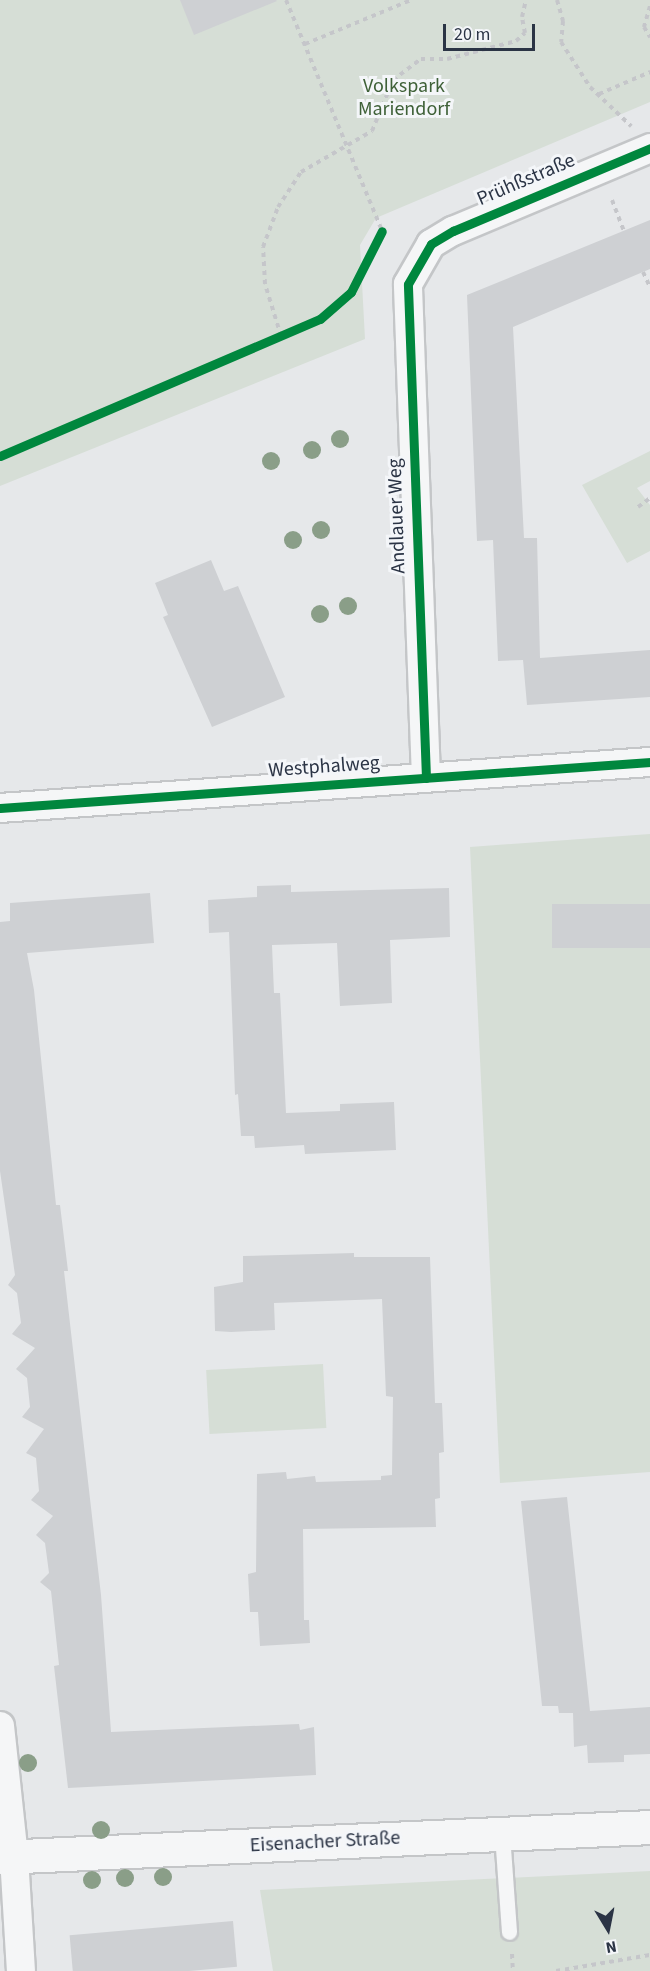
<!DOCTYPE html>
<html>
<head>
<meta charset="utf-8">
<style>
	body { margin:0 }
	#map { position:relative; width:650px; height:1971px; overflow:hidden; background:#e6e8ea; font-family:"Source Sans 3",sans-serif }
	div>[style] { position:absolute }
	.green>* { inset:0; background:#d6ded6; transform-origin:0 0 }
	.building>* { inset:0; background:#ced0d3; transform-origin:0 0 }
	.path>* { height:4px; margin-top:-2px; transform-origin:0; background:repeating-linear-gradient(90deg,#c5c6ca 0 4.5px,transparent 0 9px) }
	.roads { filter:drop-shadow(2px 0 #c4c6c8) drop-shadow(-2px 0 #c4c6c8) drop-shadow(0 2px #c4c6c8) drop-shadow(0 -2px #c4c6c8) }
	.service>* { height:15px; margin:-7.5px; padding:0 7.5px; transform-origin:7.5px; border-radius:7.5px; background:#f5f6f7 }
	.minor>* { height:28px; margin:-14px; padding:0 14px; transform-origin:14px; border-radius:14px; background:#f5f6f7 }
	.tertiary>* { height:33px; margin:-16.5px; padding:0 16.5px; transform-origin:16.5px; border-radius:16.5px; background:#f5f6f7 }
	.cycleway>* { height:9px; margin:-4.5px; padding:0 4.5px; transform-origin:4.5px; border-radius:4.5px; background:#00873e }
	.trees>* { width:18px; height:18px; margin:-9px; border-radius:50%; background:#8a9e88 }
	span { translate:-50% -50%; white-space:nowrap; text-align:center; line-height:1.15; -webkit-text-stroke:6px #f4f6f9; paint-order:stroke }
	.park-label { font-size:20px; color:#3f6138 }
	.street-label { font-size:20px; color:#2b3445 }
	.north { position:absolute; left:578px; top:1899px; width:60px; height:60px; -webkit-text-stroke:4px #f4f6f9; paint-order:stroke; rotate:170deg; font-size:16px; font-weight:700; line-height:24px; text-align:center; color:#2b3445 }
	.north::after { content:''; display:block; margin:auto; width:21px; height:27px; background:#2b3445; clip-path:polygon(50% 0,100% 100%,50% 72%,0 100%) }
	.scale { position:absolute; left:443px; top:24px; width:92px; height:27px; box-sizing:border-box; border:3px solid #2b3445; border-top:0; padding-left:8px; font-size:18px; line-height:21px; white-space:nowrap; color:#2b3445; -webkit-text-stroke:4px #f4f6f9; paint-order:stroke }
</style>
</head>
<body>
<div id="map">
	<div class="green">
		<i style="clip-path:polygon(0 0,650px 0,650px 102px,376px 218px,360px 245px,365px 339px,0 486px)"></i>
		<i style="clip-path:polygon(650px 451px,650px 481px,637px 488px,650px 505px,650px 551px,627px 563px,582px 485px)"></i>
		<i style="clip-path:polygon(650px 834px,650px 1472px,500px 1483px,470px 847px)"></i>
		<i style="left:323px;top:1364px;width:64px;height:117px;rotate:87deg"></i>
		<i style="clip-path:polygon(650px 1871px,650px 1971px,273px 1971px,260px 1890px)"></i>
	</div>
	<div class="building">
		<i style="clip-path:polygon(180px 0,276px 0,277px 1px,194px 35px)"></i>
		<i style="clip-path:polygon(650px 220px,650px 269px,513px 327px,524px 538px,537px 538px,540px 658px,650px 650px,650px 697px,527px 705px,523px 660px,498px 661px,493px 540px,477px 541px,467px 295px)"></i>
		<i style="clip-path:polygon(211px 560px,224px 591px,238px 586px,285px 697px,212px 727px,163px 617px,168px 615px,155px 583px)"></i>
		<i style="clip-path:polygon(291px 885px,291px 892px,449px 888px,450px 937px,390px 940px,392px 1003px,340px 1006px,337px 943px,272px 945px,274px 993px,280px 993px,286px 1113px,340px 1111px,340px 1104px,394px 1102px,396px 1150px,305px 1154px,304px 1145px,255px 1148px,254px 1136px,241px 1136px,238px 1094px,235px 1095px,229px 932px,209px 933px,208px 900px,257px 897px,257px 886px)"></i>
		<i style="clip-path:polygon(150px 893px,154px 943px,27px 953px,34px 990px,56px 1205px,60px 1205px,68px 1271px,64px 1271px,101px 1595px,111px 1732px,299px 1724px,300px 1730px,314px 1727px,316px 1775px,68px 1788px,54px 1666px,59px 1665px,51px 1591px,40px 1582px,49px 1573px,45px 1543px,36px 1535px,53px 1516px,31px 1500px,39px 1491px,36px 1458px,26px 1453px,44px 1429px,22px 1417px,30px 1407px,27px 1378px,16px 1369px,35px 1348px,12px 1334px,21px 1323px,17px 1293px,8px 1285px,15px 1275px,0 1171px,0 922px,10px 921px,10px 903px)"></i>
		<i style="left:650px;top:904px;width:44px;height:98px;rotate:90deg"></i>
		<i style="clip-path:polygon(354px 1253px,354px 1257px,430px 1257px,435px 1403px,442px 1403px,444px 1452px,439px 1453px,440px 1498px,435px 1499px,436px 1527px,303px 1529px,304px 1620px,309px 1620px,310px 1643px,260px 1646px,258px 1612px,250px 1612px,248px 1574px,256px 1572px,257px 1474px,286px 1472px,287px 1479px,315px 1476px,316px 1482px,381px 1480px,381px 1476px,392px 1475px,393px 1397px,386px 1396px,382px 1299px,274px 1303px,275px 1330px,231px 1332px,215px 1331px,214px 1287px,243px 1282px,243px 1256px)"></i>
		<i style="clip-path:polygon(567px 1497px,590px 1711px,650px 1707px,650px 1754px,624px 1755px,624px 1762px,588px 1763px,587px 1745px,574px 1747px,573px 1713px,559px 1713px,558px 1706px,542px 1706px,521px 1501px)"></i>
		<i style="left:233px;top:1921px;width:46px;height:164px;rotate:85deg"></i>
	</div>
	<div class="path">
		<i style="left:286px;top:0;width:250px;rotate:67.4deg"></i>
		<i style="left:557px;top:0;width:22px;rotate:74deg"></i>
		<i style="left:563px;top:21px;width:21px;rotate:95deg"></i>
		<i style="left:561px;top:42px;width:54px;rotate:57.2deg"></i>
		<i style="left:590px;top:87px;width:57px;rotate:43.6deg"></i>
		<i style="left:650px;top:6px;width:22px;rotate:106deg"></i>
		<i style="left:644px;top:27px;width:12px;rotate:59deg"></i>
		<i style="left:305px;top:44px;width:115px;rotate:-22.5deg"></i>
		<i style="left:599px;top:94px;width:56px;rotate:-23.3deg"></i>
		<i style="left:612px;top:200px;width:33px;rotate:69deg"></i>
		<i style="left:643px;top:272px;width:17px;rotate:65deg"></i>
		<i style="left:281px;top:336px;width:54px;rotate:-107.1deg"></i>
		<i style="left:265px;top:284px;width:37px;rotate:-93deg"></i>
		<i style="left:263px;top:247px;width:43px;rotate:-69.4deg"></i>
		<i style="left:278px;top:207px;width:42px;rotate:-56.7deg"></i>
		<i style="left:301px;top:172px;width:82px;rotate:-30deg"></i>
		<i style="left:372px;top:131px;width:55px;rotate:-67.6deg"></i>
		<i style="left:393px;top:80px;width:35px;rotate:-37deg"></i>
		<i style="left:421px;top:59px;width:26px"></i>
		<i style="left:447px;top:59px;width:71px;rotate:-14.6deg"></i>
		<i style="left:516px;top:41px;width:12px;rotate:-42deg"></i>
		<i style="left:525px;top:33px;width:16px;rotate:-101deg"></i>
		<i style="left:522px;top:17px;width:17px;rotate:-77deg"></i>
		<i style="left:638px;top:507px;width:15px;rotate:-37deg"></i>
		<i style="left:512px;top:1954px;width:17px;rotate:87deg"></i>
		<i style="left:556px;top:1971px;width:95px;rotate:-9.7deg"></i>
	</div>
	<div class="roads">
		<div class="service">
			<i style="left:502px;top:1834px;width:98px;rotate:85.9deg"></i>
		</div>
		<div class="minor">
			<i style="left:426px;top:778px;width:494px;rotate:-92.1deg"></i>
			<i style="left:408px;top:284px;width:46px;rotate:-60.1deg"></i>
			<i style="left:431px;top:244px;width:26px;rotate:-31deg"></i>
			<i style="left:453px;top:231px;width:214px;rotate:-22.8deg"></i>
			<i style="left:0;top:808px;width:652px;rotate:-4.05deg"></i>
			<i style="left:0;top:1726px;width:132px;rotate:83.9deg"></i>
			<i style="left:14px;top:1857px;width:114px;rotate:86.5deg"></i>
		</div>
		<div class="tertiary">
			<i style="left:0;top:1857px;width:651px;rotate:-2.64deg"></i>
		</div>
	</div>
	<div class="cycleway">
		<i style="left:0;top:456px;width:348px;rotate:-23.2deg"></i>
		<i style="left:320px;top:319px;width:41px;rotate:-41.1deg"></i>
		<i style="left:351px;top:292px;width:68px;rotate:-63.1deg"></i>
		<i style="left:426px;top:778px;width:494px;rotate:-92.1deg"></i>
		<i style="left:408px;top:284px;width:46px;rotate:-60.1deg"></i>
		<i style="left:431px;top:244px;width:26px;rotate:-31deg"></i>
		<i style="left:453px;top:231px;width:214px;rotate:-22.8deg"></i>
		<i style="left:0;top:808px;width:652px;rotate:-4.05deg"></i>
	</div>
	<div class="trees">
		<i style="left:340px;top:439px"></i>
		<i style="left:312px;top:450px"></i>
		<i style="left:271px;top:461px"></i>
		<i style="left:321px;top:530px"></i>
		<i style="left:293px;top:540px"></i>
		<i style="left:348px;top:606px"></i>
		<i style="left:320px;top:614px"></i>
		<i style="left:28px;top:1763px"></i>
		<i style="left:101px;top:1830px"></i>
		<i style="left:163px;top:1877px"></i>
		<i style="left:125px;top:1878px"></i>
		<i style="left:92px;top:1880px"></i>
	</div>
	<div class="park-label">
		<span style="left:404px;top:98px">Volkspark<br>Mariendorf</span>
	</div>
	<div class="street-label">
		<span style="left:526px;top:180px;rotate:-23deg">Prühßstraße</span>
		<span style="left:397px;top:516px;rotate:-92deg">Andlauer Weg</span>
		<span style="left:324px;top:767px;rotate:-4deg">Westphalweg</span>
		<span style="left:325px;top:1842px;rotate:-3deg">Eisenacher Straße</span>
	</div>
	<div class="north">N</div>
	<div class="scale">20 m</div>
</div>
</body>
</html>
